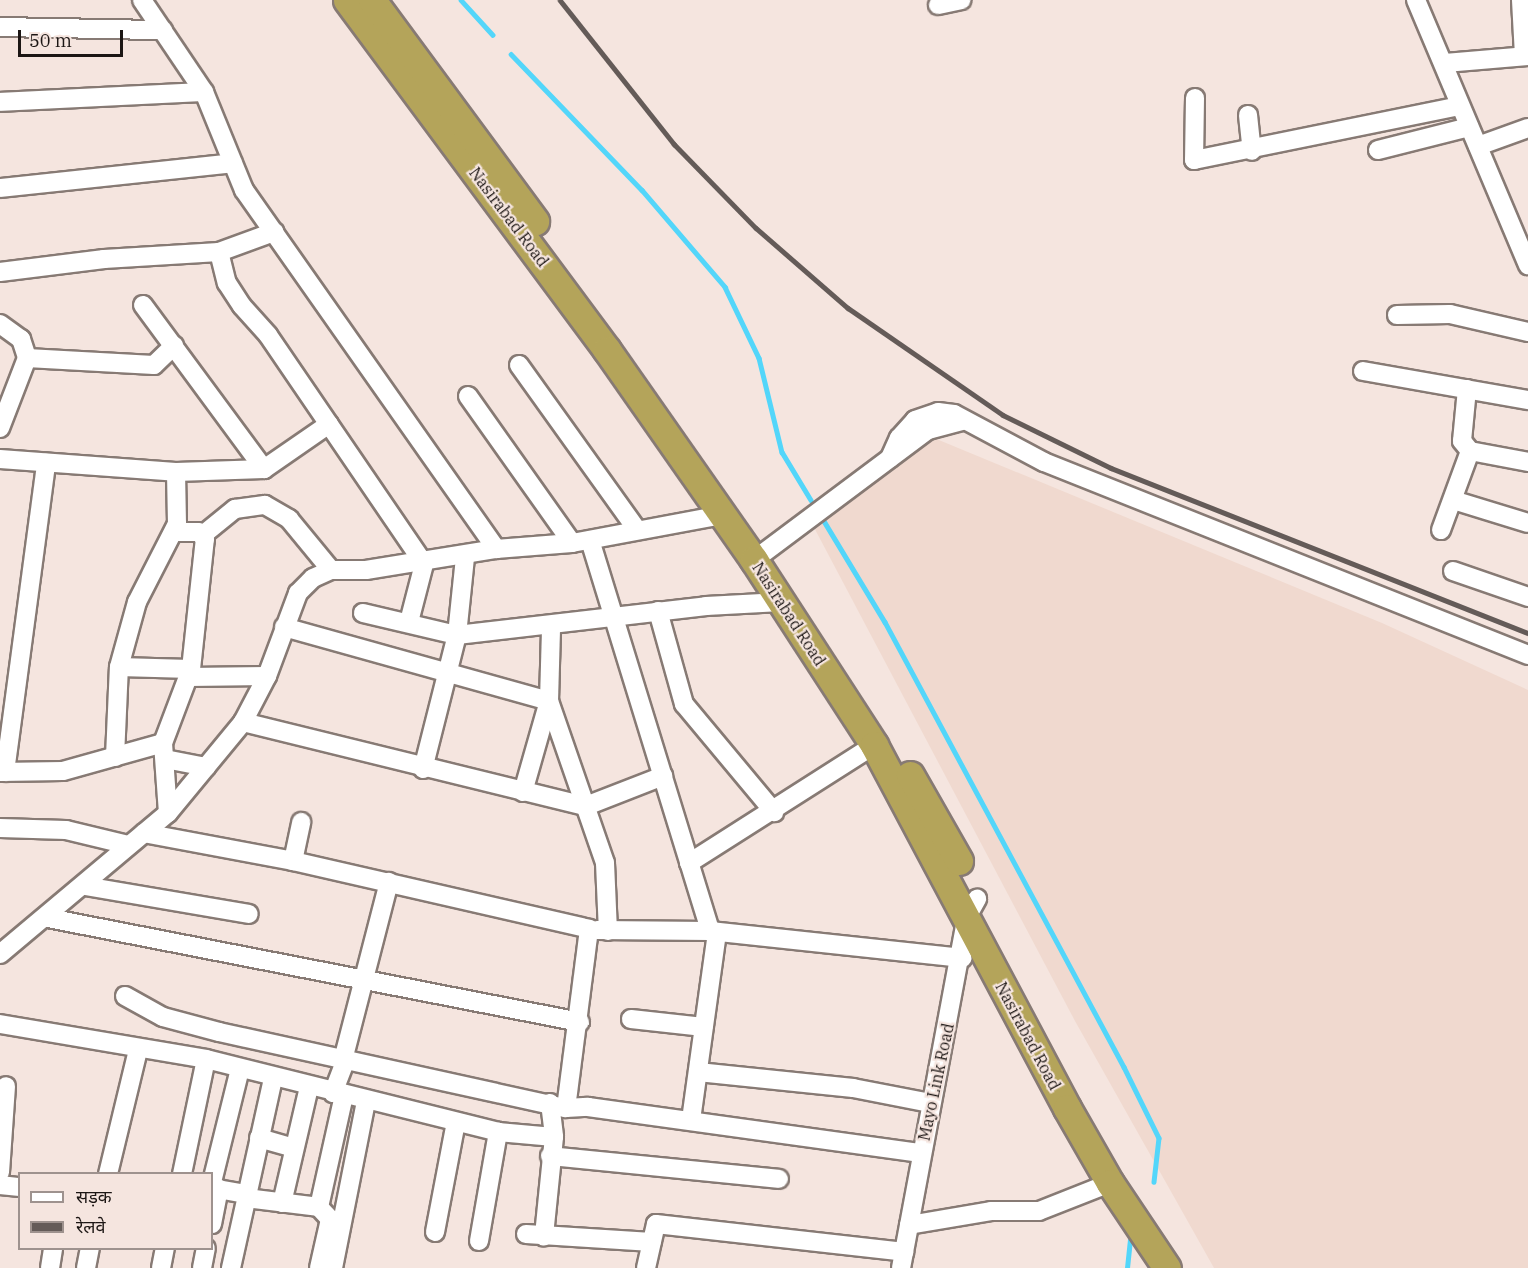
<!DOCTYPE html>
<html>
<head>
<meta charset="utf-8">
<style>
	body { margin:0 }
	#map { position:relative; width:1528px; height:1268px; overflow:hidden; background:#f5e5df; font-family:"IBM Plex Serif","Noto Sans Devanagari",serif }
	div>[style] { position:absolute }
	.built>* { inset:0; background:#f0d9cf }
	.stream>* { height:4.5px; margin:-2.25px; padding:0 2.25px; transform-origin:2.25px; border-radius:2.25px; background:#53d6fa }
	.roads { filter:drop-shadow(2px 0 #877a74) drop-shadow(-2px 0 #877a74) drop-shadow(0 2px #877a74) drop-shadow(0 -2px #877a74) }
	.minor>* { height:18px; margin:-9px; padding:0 9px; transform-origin:9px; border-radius:9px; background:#fff }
	.highway>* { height:27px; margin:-13.5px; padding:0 13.5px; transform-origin:13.5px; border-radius:13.5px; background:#b4a45a }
	.rail>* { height:4.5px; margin:-2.25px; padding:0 2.25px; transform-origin:2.25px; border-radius:2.25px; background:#645b58 }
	span { translate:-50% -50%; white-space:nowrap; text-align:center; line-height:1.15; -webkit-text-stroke:4.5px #f5e5df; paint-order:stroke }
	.street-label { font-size:16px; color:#1c1614 }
	.legend { position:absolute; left:18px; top:1172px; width:195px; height:78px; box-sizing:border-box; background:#f5e5df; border:2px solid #9e928e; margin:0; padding:8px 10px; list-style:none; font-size:18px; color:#1c1614 }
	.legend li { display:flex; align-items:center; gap:12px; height:30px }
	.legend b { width:30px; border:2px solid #9e928e }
	.scale { position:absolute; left:18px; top:30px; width:105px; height:27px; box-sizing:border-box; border:3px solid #1c1614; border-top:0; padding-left:8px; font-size:18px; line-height:21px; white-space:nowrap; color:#1c1614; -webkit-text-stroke:4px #f5e5df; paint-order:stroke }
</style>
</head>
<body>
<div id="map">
	<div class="built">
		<i style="clip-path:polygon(934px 438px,1382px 623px,1528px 690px,1528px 1268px,1214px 1268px,1075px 1021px,809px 518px)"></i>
	</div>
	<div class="stream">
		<i style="left:461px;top:0;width:47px;rotate:47.6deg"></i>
		<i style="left:511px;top:54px;width:189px;rotate:46.1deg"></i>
		<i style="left:642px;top:190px;width:128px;rotate:49.4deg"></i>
		<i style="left:725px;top:287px;width:79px;rotate:64.4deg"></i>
		<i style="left:759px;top:358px;width:97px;rotate:76.3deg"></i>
		<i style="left:782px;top:452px;width:56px;rotate:58.9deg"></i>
		<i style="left:824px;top:521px;width:118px;rotate:58.9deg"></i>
		<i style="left:885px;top:622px;width:505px;rotate:61.76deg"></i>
		<i style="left:1124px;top:1067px;width:79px;rotate:63.8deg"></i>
		<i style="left:1159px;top:1138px;width:44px;rotate:96.5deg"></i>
		<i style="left:1127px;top:1268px;width:28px;rotate:-84deg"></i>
	</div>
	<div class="roads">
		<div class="minor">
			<i style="left:142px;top:0;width:111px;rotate:56deg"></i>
			<i style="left:1416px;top:0;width:288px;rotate:67.1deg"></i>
			<i style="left:1521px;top:0;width:56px;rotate:86.9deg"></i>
			<i style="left:938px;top:5px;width:24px;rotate:-12deg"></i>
			<i style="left:0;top:27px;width:163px;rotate:1.1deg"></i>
			<i style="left:1445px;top:63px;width:83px;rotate:-4.8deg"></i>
			<i style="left:1195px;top:98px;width:62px;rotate:90.9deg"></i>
			<i style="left:1194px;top:160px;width:271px;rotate:-11.5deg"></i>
			<i style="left:0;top:102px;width:204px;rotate:-2.8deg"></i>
			<i style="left:204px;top:92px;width:106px;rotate:67.8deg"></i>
			<i style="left:244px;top:190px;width:439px;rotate:54.9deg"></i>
			<i style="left:1248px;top:115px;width:36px;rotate:84deg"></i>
			<i style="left:1478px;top:146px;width:53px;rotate:-19.8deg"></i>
			<i style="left:1378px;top:150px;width:94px;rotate:-14.2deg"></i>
			<i style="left:0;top:188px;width:234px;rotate:-6.1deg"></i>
			<i style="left:219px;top:252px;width:32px;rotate:76deg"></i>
			<i style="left:227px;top:283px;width:27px;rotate:57deg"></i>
			<i style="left:242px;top:306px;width:39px;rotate:48deg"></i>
			<i style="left:268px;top:335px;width:277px;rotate:55.7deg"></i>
			<i style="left:424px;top:564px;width:60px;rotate:104.5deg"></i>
			<i style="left:0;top:272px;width:105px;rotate:-7.1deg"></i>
			<i style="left:104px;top:259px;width:115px;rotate:-3.5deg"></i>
			<i style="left:219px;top:252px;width:59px;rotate:-20deg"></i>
			<i style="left:143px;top:305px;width:204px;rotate:53.6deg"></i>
			<i style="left:1397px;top:315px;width:53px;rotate:-1.1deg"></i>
			<i style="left:1450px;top:314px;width:80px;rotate:13deg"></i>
			<i style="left:0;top:324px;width:26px;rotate:36deg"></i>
			<i style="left:21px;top:339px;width:20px;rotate:72deg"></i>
			<i style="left:27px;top:358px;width:75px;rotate:111.1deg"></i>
			<i style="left:27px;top:358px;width:127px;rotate:3.2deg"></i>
			<i style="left:154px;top:365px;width:28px;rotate:-44deg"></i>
			<i style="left:519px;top:365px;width:203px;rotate:54.4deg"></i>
			<i style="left:1363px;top:371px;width:168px;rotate:10deg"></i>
			<i style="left:1467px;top:389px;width:52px;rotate:95.5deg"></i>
			<i style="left:1462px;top:441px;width:13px;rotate:51deg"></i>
			<i style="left:468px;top:396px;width:180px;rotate:54.7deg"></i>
			<i style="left:890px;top:458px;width:22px;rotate:-66deg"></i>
			<i style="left:899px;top:438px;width:24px;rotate:-48deg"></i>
			<i style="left:915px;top:420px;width:24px;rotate:-19deg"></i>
			<i style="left:938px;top:412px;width:16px;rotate:7deg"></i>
			<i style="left:954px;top:414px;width:102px;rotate:28.1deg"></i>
			<i style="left:1044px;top:462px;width:521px;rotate:21.74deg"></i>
			<i style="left:0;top:459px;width:176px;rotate:4.2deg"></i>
			<i style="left:176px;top:472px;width:88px;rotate:-2deg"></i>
			<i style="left:264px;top:469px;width:79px;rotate:-34.7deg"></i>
			<i style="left:1453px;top:500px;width:78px;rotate:17deg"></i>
			<i style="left:1441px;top:530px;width:84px;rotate:-69.8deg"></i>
			<i style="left:1470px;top:451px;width:59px;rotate:10.7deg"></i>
			<i style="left:204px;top:534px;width:40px;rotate:-39deg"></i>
			<i style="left:235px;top:509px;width:30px;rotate:-8deg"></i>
			<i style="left:265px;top:505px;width:28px;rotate:30deg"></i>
			<i style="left:289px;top:519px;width:66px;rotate:50.5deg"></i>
			<i style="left:590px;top:540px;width:409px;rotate:72.9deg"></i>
			<i style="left:754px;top:560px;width:217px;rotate:-36.8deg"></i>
			<i style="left:928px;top:430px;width:35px;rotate:-15deg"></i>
			<i style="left:1453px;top:571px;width:79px;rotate:19.1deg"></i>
			<i style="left:658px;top:611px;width:97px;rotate:74.4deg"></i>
			<i style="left:684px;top:704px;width:141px;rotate:50.2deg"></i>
			<i style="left:363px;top:613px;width:97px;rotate:13.2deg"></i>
			<i style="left:457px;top:635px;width:251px;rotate:-6.6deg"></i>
			<i style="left:706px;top:606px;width:75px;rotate:-3.1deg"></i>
			<i style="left:284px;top:627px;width:275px;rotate:15.6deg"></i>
			<i style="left:549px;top:701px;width:171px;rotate:70.9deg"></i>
			<i style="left:605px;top:863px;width:68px;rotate:87.5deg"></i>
			<i style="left:119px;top:667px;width:72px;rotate:1.6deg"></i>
			<i style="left:188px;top:677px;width:79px;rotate:-0.7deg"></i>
			<i style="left:243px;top:722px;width:353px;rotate:13.8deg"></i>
			<i style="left:586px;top:806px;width:83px;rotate:-21.3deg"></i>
			<i style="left:115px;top:757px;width:90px;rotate:-87.5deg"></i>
			<i style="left:119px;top:667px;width:67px;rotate:-74.5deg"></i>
			<i style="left:137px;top:602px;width:88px;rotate:-62.9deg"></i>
			<i style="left:177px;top:524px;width:52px;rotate:-91.1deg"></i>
			<i style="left:165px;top:759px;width:42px;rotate:11deg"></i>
			<i style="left:423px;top:769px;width:138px;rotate:-75.8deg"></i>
			<i style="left:457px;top:635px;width:78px;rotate:-84.1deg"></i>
			<i style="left:0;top:772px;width:63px;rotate:-0.9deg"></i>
			<i style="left:63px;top:771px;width:104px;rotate:-15.6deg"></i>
			<i style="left:5px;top:772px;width:312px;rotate:-82.4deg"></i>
			<i style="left:523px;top:792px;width:95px;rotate:-74.1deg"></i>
			<i style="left:549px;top:701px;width:73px;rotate:-88.4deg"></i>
			<i style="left:168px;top:813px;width:70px;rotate:-94.1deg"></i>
			<i style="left:163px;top:743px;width:79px;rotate:-69.3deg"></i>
			<i style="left:191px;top:669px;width:131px;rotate:-83.9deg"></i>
			<i style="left:205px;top:539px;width:9px;rotate:-131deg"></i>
			<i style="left:199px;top:532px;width:25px;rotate:180deg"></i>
			<i style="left:0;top:828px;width:66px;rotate:1.7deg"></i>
			<i style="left:66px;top:830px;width:64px;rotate:13.6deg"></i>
			<i style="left:144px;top:833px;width:152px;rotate:10.6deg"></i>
			<i style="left:293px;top:861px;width:304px;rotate:12.9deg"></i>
			<i style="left:589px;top:929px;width:180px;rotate:97.3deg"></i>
			<i style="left:293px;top:861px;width:40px;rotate:-78deg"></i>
			<i style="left:689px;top:863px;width:219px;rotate:-32.5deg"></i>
			<i style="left:85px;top:886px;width:166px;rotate:9.7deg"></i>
			<i style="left:48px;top:918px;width:542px;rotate:11.06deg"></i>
			<i style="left:597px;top:930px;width:113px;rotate:0.5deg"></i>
			<i style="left:710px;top:931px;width:254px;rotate:6.1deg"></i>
			<i style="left:0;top:954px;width:219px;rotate:-40deg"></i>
			<i style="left:168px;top:813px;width:118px;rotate:-50.5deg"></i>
			<i style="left:243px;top:722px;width:52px;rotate:-62.4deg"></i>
			<i style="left:267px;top:676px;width:89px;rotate:-69.5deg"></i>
			<i style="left:298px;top:593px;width:21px;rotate:-45deg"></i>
			<i style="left:313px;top:578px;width:20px;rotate:-24deg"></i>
			<i style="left:331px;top:570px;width:35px"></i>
			<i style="left:366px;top:570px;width:132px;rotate:-9.2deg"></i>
			<i style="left:496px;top:549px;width:76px;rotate:-4.5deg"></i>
			<i style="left:572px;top:543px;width:152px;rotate:-10.6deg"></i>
			<i style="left:125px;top:996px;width:43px;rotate:28.9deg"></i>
			<i style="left:163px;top:1017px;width:58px;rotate:15deg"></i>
			<i style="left:219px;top:1032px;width:355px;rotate:12.4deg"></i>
			<i style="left:566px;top:1108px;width:22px;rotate:-3deg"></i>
			<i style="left:588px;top:1107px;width:336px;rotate:7.9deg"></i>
			<i style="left:631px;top:1019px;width:73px;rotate:6.3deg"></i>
			<i style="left:0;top:1024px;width:209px;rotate:9.6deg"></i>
			<i style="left:206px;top:1059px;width:301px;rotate:14deg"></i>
			<i style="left:498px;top:1132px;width:56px;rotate:5.1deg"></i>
			<i style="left:554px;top:1137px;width:100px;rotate:95.8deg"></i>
			<i style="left:343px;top:1060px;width:184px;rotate:-75.5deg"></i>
			<i style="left:698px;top:1072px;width:156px;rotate:5.9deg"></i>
			<i style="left:853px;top:1088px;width:78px;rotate:11deg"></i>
			<i style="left:333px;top:1093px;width:34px;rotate:-69deg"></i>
			<i style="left:550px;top:1103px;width:34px;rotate:83deg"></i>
			<i style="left:691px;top:1120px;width:190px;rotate:-82.1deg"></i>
			<i style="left:259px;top:1138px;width:36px;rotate:16deg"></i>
			<i style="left:550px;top:1156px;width:230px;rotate:5.7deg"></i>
			<i style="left:0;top:1172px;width:86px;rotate:-86deg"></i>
			<i style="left:108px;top:1174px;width:128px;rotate:-76.4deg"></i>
			<i style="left:182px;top:1174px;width:117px;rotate:-78.2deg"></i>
			<i style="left:212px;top:1182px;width:116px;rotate:-76.1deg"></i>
			<i style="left:0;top:1185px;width:20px;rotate:6deg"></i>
			<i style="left:212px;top:1188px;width:36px;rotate:10deg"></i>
			<i style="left:246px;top:1198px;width:74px;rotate:7deg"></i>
			<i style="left:282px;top:1203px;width:119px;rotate:-76.9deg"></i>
			<i style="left:212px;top:1224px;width:36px;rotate:-79deg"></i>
			<i style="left:909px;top:1225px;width:83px;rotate:-9.7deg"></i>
			<i style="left:991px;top:1211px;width:48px"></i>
			<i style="left:1039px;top:1211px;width:76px;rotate:-21.5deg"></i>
			<i style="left:435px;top:1232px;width:112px;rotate:-79.2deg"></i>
			<i style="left:526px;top:1234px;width:126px;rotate:3.6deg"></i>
			<i style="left:479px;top:1241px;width:111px;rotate:-80.1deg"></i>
			<i style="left:50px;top:1268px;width:20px;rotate:-81deg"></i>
			<i style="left:86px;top:1268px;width:20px;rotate:-79deg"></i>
			<i style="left:161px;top:1268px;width:20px;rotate:-79deg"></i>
			<i style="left:202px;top:1268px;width:20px;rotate:-79deg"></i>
			<i style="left:231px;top:1268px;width:195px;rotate:-77.5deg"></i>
			<i style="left:319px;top:1268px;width:50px;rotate:-77.3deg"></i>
			<i style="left:330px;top:1219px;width:16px;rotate:-133deg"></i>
			<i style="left:319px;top:1207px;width:115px;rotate:-77.4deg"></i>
			<i style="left:333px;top:1268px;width:170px;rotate:-78.8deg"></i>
			<i style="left:646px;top:1268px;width:45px;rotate:-77.2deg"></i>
			<i style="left:656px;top:1224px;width:250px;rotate:6.4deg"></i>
			<i style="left:901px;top:1268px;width:357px;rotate:-79.4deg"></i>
			<i style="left:967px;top:917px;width:21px;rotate:-61deg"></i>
		</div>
		<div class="highway">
			<i style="left:347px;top:0;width:436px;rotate:53.4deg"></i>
			<i style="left:607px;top:350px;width:256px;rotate:55deg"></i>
			<i style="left:754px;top:560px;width:221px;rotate:57deg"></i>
			<i style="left:874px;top:745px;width:411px;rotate:62deg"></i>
			<i style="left:1067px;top:1108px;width:86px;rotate:60.2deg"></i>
			<i style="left:1110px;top:1183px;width:102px;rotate:56.2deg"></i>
			<i style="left:372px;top:0;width:275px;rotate:53.6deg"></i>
			<i style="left:910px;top:775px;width:99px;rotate:60.3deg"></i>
		</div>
	</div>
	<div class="rail">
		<i style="left:560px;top:0;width:184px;rotate:51.6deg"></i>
		<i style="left:674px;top:144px;width:117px;rotate:45.7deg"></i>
		<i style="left:756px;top:228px;width:122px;rotate:41deg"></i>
		<i style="left:848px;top:308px;width:188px;rotate:34.6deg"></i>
		<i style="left:1003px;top:415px;width:120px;rotate:26.1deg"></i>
		<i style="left:1111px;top:468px;width:448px;rotate:21.6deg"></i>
	</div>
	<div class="street-label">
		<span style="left:509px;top:217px;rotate:53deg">Nasirabad Road</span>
		<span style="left:789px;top:614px;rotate:57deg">Nasirabad Road</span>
		<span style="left:1028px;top:1036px;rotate:62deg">Nasirabad Road</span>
		<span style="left:936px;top:1082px;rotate:-78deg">Mayo Link Road</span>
	</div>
	<ul class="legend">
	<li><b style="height:8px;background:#fff"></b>सड़क</li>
	<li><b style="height:8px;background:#645b58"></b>रेलवे</li>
	</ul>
	<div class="scale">50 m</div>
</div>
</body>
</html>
